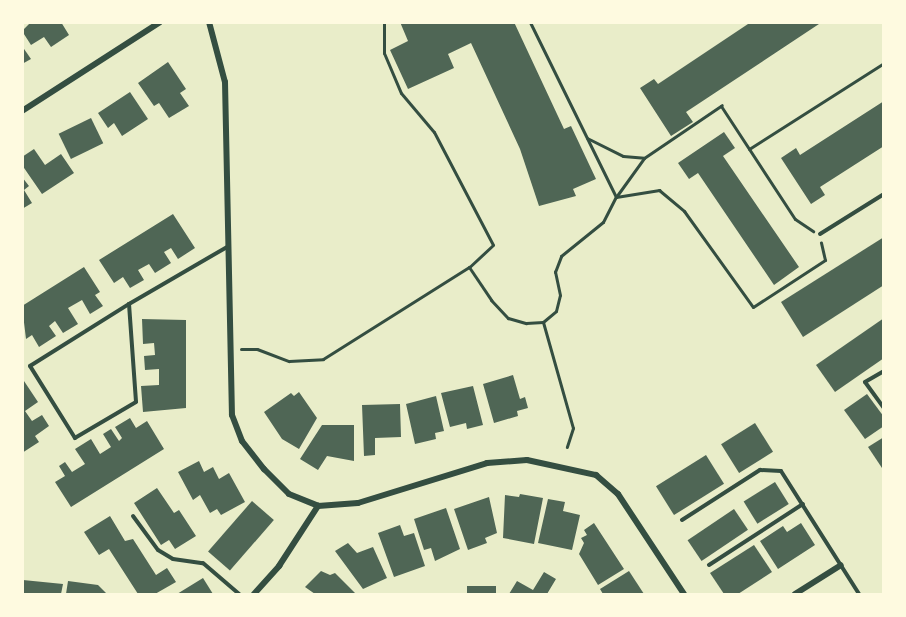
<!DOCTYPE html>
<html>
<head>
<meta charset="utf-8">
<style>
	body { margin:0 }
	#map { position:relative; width:906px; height:617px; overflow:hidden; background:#e9edc9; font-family:"Space Grotesk",sans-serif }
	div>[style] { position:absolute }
	.building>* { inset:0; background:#4f6655; transform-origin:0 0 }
	.path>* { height:3px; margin:-1.5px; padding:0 1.5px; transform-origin:1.5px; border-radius:1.5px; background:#344e41 }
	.service>* { height:4px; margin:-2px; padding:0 2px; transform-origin:2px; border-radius:2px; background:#344e41 }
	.minor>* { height:6px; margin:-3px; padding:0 3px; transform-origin:3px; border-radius:3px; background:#344e41 }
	span { translate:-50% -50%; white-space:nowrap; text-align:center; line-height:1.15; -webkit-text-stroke:5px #fefae0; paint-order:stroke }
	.frame { position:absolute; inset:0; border:24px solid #fefae0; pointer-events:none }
</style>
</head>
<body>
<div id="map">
	<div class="building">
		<i style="clip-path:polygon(31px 22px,61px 22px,69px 35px,51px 47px,44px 37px,31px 45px,22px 31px)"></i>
		<i style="clip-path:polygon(400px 22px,514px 22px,564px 129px,571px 126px,596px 179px,573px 189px,576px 196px,539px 206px,520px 149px,471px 43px,448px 54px,454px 68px,408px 89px,390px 50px,408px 41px)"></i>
		<i style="clip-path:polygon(751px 22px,822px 22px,686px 112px,693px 122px,671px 136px,640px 88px,654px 79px,658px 84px)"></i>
		<i style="clip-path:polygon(22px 46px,31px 59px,22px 64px)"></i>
		<i style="clip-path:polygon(168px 62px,186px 89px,180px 93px,189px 106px,169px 118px,159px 103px,154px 106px,138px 83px)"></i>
		<i style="clip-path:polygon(130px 92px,148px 119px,122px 136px,114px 123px,108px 128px,98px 113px)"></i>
		<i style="clip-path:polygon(884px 101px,884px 146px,820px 187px,825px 195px,811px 204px,781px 158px,796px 148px,800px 155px)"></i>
		<i style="left:91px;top:118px;width:28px;height:36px;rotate:64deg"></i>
		<i style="clip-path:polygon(724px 132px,735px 148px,723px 156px,799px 267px,774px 285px,698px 173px,689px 179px,678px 163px)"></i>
		<i style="clip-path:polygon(34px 149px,45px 165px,61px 154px,74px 173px,42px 194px,22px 165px,22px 157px)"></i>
		<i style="clip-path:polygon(22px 177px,29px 186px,24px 190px,32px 203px,22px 209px)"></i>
		<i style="clip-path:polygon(173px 214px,195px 248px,178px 259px,171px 248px,164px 252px,171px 263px,155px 273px,149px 264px,138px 270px,144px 280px,130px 288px,123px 277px,114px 283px,99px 260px)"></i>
		<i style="clip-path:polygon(884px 237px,884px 285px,803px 337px,781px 302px)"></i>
		<i style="clip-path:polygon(84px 267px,100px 292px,95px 295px,103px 306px,90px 314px,82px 300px,68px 308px,78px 324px,63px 333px,55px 321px,49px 326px,56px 336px,39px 347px,32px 335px,26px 339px,22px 306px)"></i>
		<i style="clip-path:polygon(884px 318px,884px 358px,835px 392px,816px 365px)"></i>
		<i style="clip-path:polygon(142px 319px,186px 320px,186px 408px,143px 412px,141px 386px,159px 385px,159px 369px,145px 370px,144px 356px,155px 355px,154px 343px,143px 344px)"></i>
		<i style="clip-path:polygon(513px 375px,520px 399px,525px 397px,528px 408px,517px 411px,518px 416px,494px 423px,483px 384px)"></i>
		<i style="clip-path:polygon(22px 378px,38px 402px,25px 411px,32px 421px,42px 415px,49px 426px,35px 436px,39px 442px,22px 453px)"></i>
		<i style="clip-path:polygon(473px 386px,483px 425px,467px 429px,466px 423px,450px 427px,441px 393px)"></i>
		<i style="clip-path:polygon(299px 392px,317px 418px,299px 449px,282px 439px,264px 412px,291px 393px,294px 396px)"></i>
		<i style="clip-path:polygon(867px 394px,884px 417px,884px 426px,865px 439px,844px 410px)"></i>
		<i style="clip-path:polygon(436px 396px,444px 431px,435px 433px,436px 439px,415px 444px,406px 404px)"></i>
		<i style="clip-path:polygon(400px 404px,401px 437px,375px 438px,375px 455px,364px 456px,362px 405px)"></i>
		<i style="clip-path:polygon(130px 418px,136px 428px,147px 421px,164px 449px,71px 507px,55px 482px,65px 476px,59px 466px,65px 462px,72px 472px,85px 464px,75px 449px,91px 439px,100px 454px,111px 447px,103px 434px,111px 429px,119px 441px,122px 438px,115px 427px)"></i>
		<i style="left:755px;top:423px;width:34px;height:40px;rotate:58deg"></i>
		<i style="clip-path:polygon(322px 425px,354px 425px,354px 461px,327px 456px,318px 470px,300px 459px)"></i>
		<i style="clip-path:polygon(884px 437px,884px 471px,868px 447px)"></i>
		<i style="left:706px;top:455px;width:34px;height:59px;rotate:58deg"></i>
		<i style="clip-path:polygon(199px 461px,204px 472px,213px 467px,219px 479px,229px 473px,245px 502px,221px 515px,217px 509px,210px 513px,200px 495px,193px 500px,178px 472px)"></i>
		<i style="left:775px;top:482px;width:26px;height:37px;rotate:58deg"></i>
		<i style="clip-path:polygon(157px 488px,174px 513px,179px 510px,196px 536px,175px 549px,169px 540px,161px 545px,134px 503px)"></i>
		<i style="clip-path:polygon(520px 494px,543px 498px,534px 544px,503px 538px,505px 495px,519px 497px)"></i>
		<i style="clip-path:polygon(489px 497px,497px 533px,485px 538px,487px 543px,468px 550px,454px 509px)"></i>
		<i style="clip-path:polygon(548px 499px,565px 502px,563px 511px,580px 515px,572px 550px,538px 543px)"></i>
		<i style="left:252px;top:501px;width:29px;height:67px;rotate:41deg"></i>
		<i style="clip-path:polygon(446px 508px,460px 549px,435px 561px,431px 548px,424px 550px,414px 519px)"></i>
		<i style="left:734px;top:509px;width:25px;height:56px;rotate:56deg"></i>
		<i style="clip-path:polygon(110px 516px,125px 541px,133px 539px,156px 575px,167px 568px,176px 582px,155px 594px,138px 594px,109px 549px,99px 555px,84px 532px)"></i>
		<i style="clip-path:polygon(594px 523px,624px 569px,598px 585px,579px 554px,584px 543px,581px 538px,587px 535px,584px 530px)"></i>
		<i style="clip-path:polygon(801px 523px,815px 545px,778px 569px,760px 541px,783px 526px,787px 532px)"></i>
		<i style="clip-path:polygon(400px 525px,404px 536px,414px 533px,425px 566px,394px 577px,378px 533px)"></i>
		<i style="clip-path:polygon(348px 543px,357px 553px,373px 547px,387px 578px,363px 589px,335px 551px)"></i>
		<i style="clip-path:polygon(754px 545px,772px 572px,738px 594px,724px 594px,710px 573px)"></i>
		<i style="clip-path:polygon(321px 571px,330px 575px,335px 573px,356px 594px,315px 594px,305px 587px)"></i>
		<i style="clip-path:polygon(629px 571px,644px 594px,603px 594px,600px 589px)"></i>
		<i style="clip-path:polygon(544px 572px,556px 579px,547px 594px,509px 594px,517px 581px,533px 590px)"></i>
		<i style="clip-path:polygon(203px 578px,213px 594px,177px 594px)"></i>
		<i style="clip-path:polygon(23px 580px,63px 584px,61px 594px,23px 594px)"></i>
		<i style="clip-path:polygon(68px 581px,98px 585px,107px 594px,66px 594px)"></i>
		<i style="left:467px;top:586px;width:29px;height:8px"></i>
	</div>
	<div class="path">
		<i style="left:384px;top:22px;width:31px;rotate:90deg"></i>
		<i style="left:384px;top:53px;width:43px;rotate:67deg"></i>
		<i style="left:401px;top:93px;width:51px;rotate:49.8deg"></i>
		<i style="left:434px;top:132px;width:127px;rotate:62.4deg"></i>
		<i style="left:493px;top:245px;width:33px;rotate:137deg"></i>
		<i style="left:721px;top:106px;width:135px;rotate:56.8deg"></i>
		<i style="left:795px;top:219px;width:22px;rotate:34deg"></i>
		<i style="left:587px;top:138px;width:40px;rotate:26.6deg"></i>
		<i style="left:623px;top:156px;width:21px;rotate:5deg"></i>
		<i style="left:749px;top:149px;width:160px;rotate:-32.5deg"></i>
		<i style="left:616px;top:197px;width:44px;rotate:-9.2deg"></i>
		<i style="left:659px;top:190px;width:33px;rotate:40deg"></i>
		<i style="left:684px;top:211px;width:118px;rotate:54.3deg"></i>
		<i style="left:753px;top:307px;width:86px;rotate:-33.1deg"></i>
		<i style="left:825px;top:260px;width:18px;rotate:-103deg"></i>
		<i style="left:616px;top:197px;width:48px;rotate:-54.3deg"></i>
		<i style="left:644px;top:158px;width:94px;rotate:-34.2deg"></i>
		<i style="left:543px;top:322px;width:110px;rotate:74.2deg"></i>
		<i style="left:573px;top:428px;width:20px;rotate:108deg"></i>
		<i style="left:241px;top:349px;width:16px"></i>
		<i style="left:257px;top:349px;width:34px;rotate:21deg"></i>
		<i style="left:289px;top:361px;width:34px;rotate:-3deg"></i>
		<i style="left:323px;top:359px;width:173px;rotate:-32.2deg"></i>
		<i style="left:469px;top:267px;width:40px;rotate:56deg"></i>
		<i style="left:491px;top:300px;width:25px;rotate:47deg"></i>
		<i style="left:508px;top:318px;width:19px;rotate:16deg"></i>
		<i style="left:526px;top:323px;width:17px;rotate:-3deg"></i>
		<i style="left:543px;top:322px;width:17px;rotate:-40deg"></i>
		<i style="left:556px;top:311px;width:16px;rotate:-76deg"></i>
		<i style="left:560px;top:295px;width:24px;rotate:-102deg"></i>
		<i style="left:555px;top:272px;width:17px;rotate:-69deg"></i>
		<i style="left:561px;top:256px;width:54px;rotate:-39deg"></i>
		<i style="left:603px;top:222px;width:28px;rotate:-63deg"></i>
		<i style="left:616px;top:197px;width:195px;rotate:-116.2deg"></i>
	</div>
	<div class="service">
		<i style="left:820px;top:234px;width:75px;rotate:-32deg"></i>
		<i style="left:129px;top:304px;width:98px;rotate:85.9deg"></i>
		<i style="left:136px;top:402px;width:71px;rotate:149.5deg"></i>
		<i style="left:75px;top:438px;width:85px;rotate:-122deg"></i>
		<i style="left:30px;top:366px;width:117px;rotate:-32.1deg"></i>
		<i style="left:129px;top:304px;width:113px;rotate:-30.2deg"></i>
		<i style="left:884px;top:371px;width:22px;rotate:150deg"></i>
		<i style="left:865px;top:382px;width:32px;rotate:54deg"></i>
		<i style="left:133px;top:516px;width:42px;rotate:53.7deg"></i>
		<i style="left:158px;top:550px;width:17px;rotate:31deg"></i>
		<i style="left:173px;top:559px;width:30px;rotate:8deg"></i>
		<i style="left:203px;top:563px;width:48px;rotate:40.7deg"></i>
		<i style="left:682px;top:520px;width:93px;rotate:-32.7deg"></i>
		<i style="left:760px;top:470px;width:21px;rotate:3deg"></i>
		<i style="left:781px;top:471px;width:146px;rotate:57.6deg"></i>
		<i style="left:709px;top:565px;width:112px;rotate:-33deg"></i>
	</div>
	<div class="minor">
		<i style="left:209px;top:22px;width:62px;rotate:75.1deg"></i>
		<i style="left:225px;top:82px;width:333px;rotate:88.8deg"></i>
		<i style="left:232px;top:415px;width:28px;rotate:69deg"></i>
		<i style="left:242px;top:441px;width:36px;rotate:52deg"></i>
		<i style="left:264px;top:469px;width:35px;rotate:45deg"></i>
		<i style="left:289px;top:494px;width:31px;rotate:22deg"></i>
		<i style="left:318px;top:506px;width:40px;rotate:-4.3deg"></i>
		<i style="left:358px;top:503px;width:135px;rotate:-17.2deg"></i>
		<i style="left:487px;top:463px;width:40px;rotate:-4.3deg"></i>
		<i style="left:527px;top:460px;width:71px;rotate:12.3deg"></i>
		<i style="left:596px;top:475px;width:29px;rotate:41deg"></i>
		<i style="left:618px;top:494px;width:120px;rotate:56.6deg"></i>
		<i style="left:22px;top:111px;width:164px;rotate:-32.8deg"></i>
		<i style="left:254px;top:594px;width:38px;rotate:-48deg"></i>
		<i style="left:279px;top:566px;width:72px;rotate:-57deg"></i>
		<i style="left:795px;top:594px;width:54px;rotate:-32.2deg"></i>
	</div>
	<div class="frame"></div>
</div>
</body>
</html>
